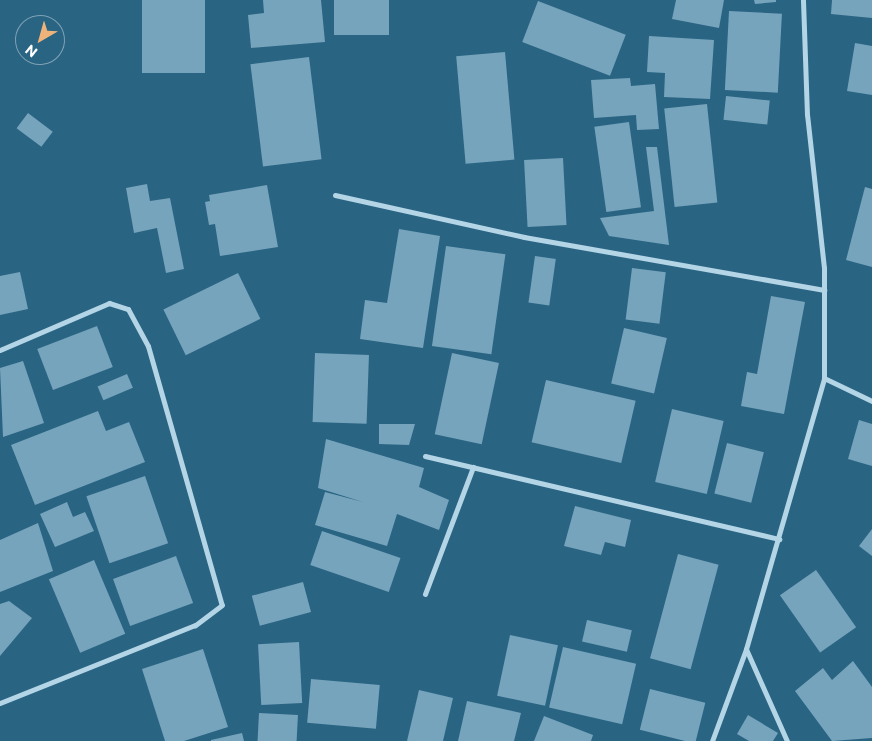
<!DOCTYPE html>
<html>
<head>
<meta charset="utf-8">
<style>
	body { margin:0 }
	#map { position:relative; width:872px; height:741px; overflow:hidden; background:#2a6483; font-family:Commissioner,sans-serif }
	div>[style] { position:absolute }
	.building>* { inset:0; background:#76a4bc; transform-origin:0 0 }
	.street>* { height:5px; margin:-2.5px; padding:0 2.5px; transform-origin:2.5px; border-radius:2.5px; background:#b3d5e6 }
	span { translate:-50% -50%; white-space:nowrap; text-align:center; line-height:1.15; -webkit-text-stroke:5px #2a6483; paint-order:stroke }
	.north { position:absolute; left:15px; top:15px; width:50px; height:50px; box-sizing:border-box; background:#2a6483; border:1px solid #7fa2b5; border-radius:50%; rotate:218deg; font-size:14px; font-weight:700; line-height:20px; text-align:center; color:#fff }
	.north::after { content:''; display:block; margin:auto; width:18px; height:22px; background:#edb37b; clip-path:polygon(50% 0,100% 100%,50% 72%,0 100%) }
</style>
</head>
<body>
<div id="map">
	<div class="building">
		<i style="left:142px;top:0;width:63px;height:73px"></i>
		<i style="clip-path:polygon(263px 0,321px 0,325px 42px,251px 48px,248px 15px,264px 13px)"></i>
		<i style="left:334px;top:0;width:55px;height:35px"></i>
		<i style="clip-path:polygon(676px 0,724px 0,719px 28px,672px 19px)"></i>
		<i style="clip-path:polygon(754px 0,776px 0,776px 2px,755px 4px)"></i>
		<i style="clip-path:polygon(832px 0,872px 0,872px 18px,831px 14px)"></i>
		<i style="left:538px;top:1px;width:94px;height:44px;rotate:21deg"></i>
		<i style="left:729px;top:11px;width:53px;height:79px;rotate:3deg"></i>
		<i style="clip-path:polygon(649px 36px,714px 40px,710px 99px,664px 97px,665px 73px,647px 72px)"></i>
		<i style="clip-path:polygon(855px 43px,872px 46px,872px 95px,847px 91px)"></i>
		<i style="left:505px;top:52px;width:108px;height:49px;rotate:85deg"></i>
		<i style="left:309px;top:57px;width:103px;height:59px;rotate:83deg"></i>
		<i style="clip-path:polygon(630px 78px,631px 86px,655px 84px,659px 129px,637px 130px,636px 115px,594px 118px,591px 80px)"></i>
		<i style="left:726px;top:96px;width:44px;height:24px;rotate:6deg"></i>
		<i style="left:707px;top:104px;width:99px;height:43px;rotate:84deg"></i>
		<i style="left:28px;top:113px;width:31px;height:19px;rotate:37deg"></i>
		<i style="left:629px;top:122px;width:86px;height:35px;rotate:82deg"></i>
		<i style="clip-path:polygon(646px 147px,657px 147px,669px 245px,609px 236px,600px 218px,654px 211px)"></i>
		<i style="left:563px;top:158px;width:67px;height:39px;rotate:87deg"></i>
		<i style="clip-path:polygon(147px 184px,150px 201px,170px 198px,184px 269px,166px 273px,157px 228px,134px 233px,126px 188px)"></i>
		<i style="clip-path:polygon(267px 185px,278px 247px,220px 256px,215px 224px,209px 225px,205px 202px,210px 201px,209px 195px)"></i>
		<i style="clip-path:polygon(865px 187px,872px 189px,872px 267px,846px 260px)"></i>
		<i style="clip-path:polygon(399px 229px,440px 236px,423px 348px,360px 339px,365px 300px,387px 303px)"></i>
		<i style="left:446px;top:246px;width:60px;height:101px;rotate:8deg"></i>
		<i style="left:535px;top:256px;width:21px;height:47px;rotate:8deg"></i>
		<i style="left:632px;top:268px;width:34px;height:52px;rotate:7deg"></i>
		<i style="clip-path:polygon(20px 272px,28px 309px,0 315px,0 276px)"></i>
		<i style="left:238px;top:273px;width:51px;height:83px;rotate:64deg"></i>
		<i style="clip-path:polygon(771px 296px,805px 302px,784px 414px,741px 406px,747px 372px,757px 374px)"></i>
		<i style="left:97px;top:326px;width:44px;height:64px;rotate:69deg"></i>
		<i style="left:624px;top:328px;width:44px;height:57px;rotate:13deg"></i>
		<i style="left:315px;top:353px;width:54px;height:69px;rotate:2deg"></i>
		<i style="left:452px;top:353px;width:48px;height:83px;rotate:12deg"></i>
		<i style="clip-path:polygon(23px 361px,44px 423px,3px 437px,0 368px)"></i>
		<i style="left:127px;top:374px;width:15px;height:32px;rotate:67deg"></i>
		<i style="left:546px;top:380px;width:92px;height:64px;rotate:13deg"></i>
		<i style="left:672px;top:409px;width:53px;height:75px;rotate:13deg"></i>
		<i style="clip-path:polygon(98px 411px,106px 431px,129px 422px,145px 462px,35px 505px,11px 445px)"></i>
		<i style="clip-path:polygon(859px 420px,872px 424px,872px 466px,848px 459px)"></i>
		<i style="clip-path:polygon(379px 424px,415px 424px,409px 445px,379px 444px)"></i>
		<i style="clip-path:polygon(326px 439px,424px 468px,419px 487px,449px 500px,439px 530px,397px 514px,387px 546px,315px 525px,325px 492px,363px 502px,318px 488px)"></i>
		<i style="left:727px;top:443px;width:38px;height:52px;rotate:14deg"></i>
		<i style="left:145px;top:476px;width:71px;height:62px;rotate:71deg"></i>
		<i style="clip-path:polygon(67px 502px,73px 517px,85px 512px,94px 531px,55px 547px,40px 514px)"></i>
		<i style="clip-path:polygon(575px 506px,631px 520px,625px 547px,605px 542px,601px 555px,564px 546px)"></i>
		<i style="clip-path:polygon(38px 523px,53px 571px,0 592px,0 540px)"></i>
		<i style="clip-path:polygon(872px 529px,872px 556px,859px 546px)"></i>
		<i style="left:322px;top:531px;width:83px;height:36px;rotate:19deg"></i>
		<i style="left:678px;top:554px;width:42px;height:108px;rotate:15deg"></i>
		<i style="left:176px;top:556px;width:50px;height:67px;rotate:70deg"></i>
		<i style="left:94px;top:560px;width:80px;height:49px;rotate:67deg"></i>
		<i style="left:816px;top:570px;width:70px;height:44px;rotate:55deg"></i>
		<i style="left:303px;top:582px;width:31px;height:53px;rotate:75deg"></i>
		<i style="clip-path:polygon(9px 601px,32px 618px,0 656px,0 604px)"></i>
		<i style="left:587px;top:620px;width:46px;height:22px;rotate:13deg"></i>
		<i style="left:510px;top:635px;width:49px;height:62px;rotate:12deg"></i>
		<i style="left:299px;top:642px;width:61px;height:41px;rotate:87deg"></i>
		<i style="left:563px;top:647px;width:75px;height:62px;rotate:13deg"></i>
		<i style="clip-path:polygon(203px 649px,228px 727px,184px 741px,165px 741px,142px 669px)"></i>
		<i style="clip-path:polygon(853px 661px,872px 687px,872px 738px,832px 741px,795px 691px,823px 668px,832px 680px)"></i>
		<i style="left:311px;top:679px;width:69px;height:44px;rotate:5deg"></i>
		<i style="left:650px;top:689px;width:57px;height:42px;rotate:14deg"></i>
		<i style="clip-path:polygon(419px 690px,453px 698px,443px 741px,407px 741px)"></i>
		<i style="clip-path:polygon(467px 701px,521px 713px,514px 741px,458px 741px)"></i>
		<i style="left:259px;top:713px;width:39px;height:28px;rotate:3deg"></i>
		<i style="clip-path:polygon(748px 715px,778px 733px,773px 741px,749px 741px,737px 734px)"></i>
		<i style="clip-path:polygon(544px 716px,593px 735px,591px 741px,534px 741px)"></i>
		<i style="clip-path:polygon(242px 733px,244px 741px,211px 741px,211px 740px)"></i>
	</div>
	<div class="street">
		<i style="left:335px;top:195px;width:194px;rotate:12.5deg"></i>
		<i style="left:524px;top:237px;width:305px;rotate:10deg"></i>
		<i style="left:0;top:350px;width:119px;rotate:-23.3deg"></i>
		<i style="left:109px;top:303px;width:20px;rotate:18deg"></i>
		<i style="left:128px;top:309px;width:42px;rotate:61.6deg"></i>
		<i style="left:148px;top:346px;width:269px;rotate:74.1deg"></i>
		<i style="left:222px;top:605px;width:34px;rotate:143deg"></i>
		<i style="left:195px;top:625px;width:210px;rotate:158.2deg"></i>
		<i style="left:824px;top:378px;width:53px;rotate:25.6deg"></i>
		<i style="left:425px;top:456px;width:364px;rotate:13.2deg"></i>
		<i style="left:425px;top:594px;width:136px;rotate:-69.3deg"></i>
		<i style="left:746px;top:649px;width:101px;rotate:66deg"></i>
		<i style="left:712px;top:741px;width:98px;rotate:-69.7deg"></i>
		<i style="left:746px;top:649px;width:282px;rotate:-73.9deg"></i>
		<i style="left:824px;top:378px;width:110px;rotate:-90deg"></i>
		<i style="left:824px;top:268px;width:154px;rotate:-96.3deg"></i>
		<i style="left:807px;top:115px;width:115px;rotate:-92deg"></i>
	</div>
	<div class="north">N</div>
</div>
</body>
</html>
